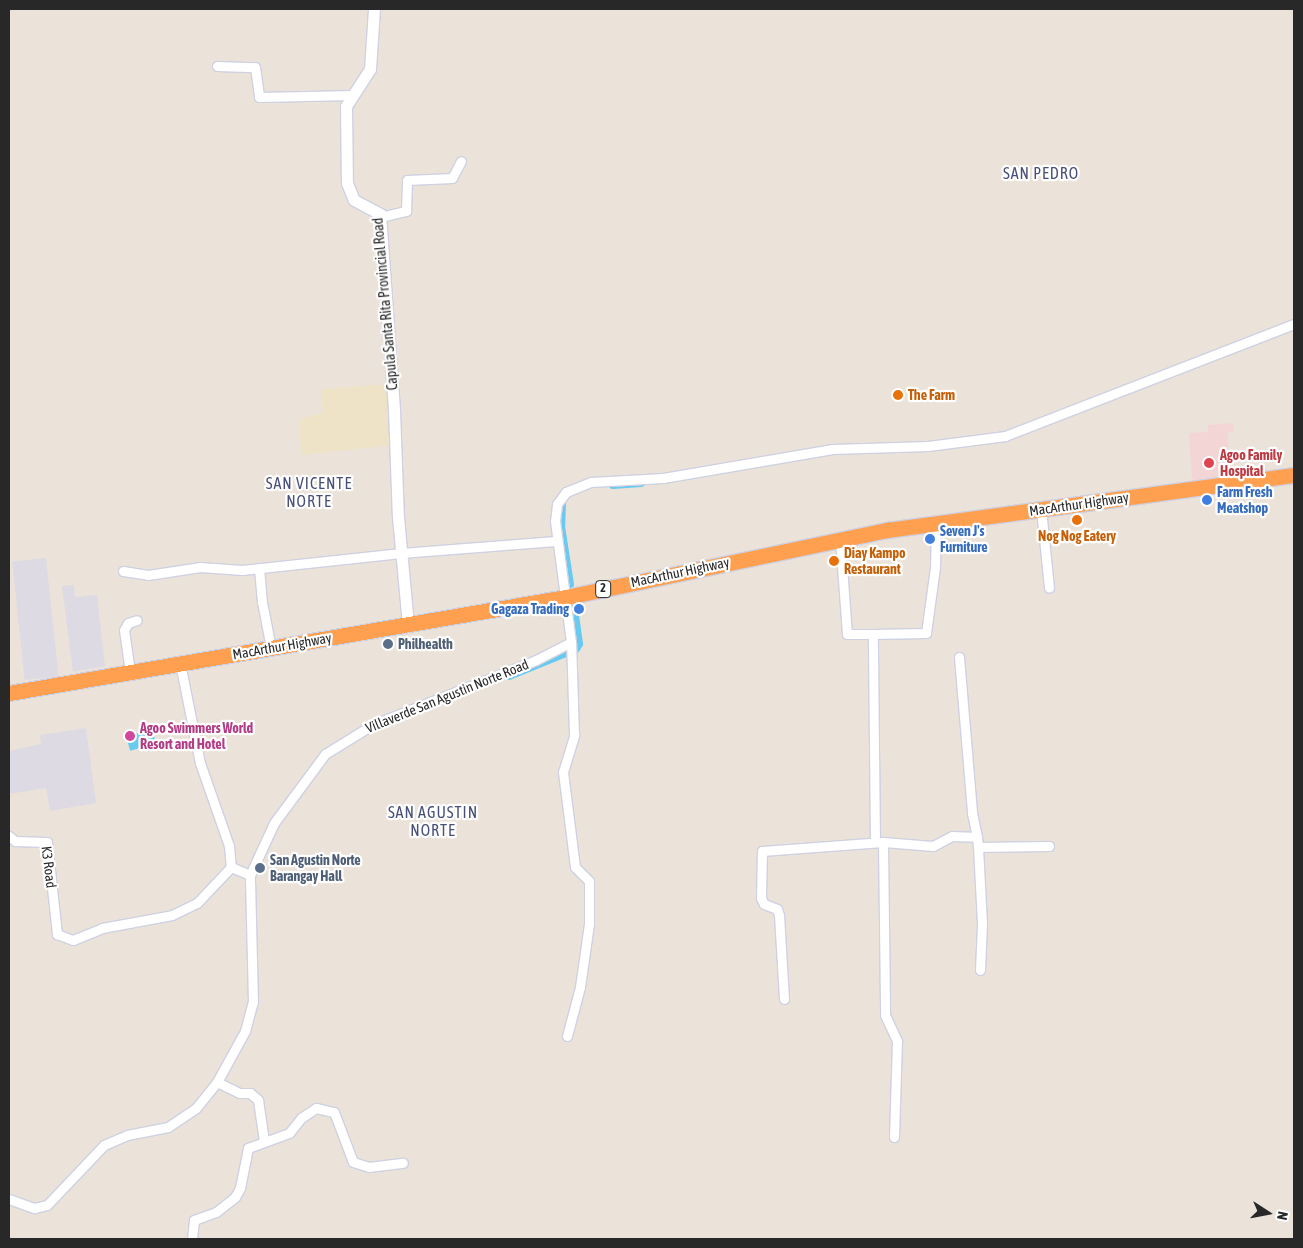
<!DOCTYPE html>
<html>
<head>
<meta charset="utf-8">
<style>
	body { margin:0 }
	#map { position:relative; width:1303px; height:1248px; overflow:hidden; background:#ebe3d9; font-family:"Asap Condensed",sans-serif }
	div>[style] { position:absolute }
	.industrial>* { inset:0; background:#dddae3; transform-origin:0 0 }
	.education>* { inset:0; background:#eee2c7 }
	.medical>* { inset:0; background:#f3d5d6 }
	.water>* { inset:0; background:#68caf1; transform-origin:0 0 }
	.canal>* { height:8px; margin:-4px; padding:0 4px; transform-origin:4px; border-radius:4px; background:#68caf1 }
	.roads { filter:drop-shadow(1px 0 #ced1e2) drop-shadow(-1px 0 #ced1e2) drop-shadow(0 1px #ced1e2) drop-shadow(0 -1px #ced1e2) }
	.street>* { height:9px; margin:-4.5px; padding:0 4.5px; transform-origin:4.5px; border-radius:4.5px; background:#fff }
	.secondary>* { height:11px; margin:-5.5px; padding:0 5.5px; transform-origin:5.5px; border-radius:5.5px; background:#fff }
	.highway>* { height:15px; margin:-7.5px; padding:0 7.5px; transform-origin:7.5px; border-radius:7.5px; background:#ff9f50 }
	.dots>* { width:14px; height:14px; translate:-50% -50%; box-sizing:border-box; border:2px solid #fff; border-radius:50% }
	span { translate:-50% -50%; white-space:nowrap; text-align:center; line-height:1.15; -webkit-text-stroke:4.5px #fff; paint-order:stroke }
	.shield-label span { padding:1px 4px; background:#fff; border:1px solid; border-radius:4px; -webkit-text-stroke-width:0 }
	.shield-label { font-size:12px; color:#282828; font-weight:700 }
	.street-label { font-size:14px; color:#282828 }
	.food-label { font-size:14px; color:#c56008; font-weight:700 }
	.left { translate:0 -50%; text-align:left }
	.health-label { font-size:14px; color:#be3a42; font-weight:700 }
	.shop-label { font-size:14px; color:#366cbe; font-weight:700 }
	.right { translate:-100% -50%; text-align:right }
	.service-label { font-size:14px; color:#4e5e75; font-weight:700 }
	.hotel-label { font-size:14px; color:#b23c85; font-weight:700 }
	.quarter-label { font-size:16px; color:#485079; letter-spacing:1px }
	.frame { position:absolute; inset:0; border:10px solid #282828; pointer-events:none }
	.north { position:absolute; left:1243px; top:1188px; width:50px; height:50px; -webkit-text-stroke:4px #fff; paint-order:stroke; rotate:101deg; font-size:14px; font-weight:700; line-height:20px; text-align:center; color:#282828 }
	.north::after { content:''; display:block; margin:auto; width:18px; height:22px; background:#282828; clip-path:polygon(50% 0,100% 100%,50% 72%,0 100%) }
</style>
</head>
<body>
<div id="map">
	<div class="industrial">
		<i style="left:46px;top:558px;width:119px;height:34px;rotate:84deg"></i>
		<i style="clip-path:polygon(74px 585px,75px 597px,97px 595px,105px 666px,73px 672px,62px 586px)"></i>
		<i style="clip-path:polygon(86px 728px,96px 803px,50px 811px,46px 788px,9px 794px,9px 751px,41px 744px,40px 735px)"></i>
	</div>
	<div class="education">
		<i style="clip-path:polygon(392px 384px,394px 445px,301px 455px,299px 419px,323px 413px,321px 389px)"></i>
	</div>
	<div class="medical">
		<i style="clip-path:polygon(1233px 423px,1234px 431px,1228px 432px,1229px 478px,1192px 480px,1189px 433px,1208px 432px,1208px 425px)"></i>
	</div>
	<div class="water">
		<i style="left:152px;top:729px;width:15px;height:27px;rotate:74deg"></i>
	</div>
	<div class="canal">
		<i style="left:613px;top:485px;width:28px;rotate:-4deg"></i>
		<i style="left:562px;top:502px;width:24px;rotate:92deg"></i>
		<i style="left:561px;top:526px;width:59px;rotate:81.2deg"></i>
		<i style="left:574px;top:608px;width:36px;rotate:82deg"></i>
		<i style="left:579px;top:644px;width:6px;rotate:121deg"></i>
		<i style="left:509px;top:676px;width:64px;rotate:-22.1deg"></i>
	</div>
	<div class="roads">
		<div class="street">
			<i style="left:217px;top:66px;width:38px;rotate:2deg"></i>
			<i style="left:255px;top:67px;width:30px;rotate:82deg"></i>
			<i style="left:259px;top:97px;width:94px;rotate:-1.2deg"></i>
			<i style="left:380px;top:217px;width:27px;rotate:-13deg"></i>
			<i style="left:406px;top:211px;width:31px;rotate:-88deg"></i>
			<i style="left:407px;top:180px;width:45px;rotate:-2.5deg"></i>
			<i style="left:452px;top:178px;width:19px;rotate:-62deg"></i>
			<i style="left:1041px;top:509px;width:79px;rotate:84.2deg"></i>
			<i style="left:840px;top:539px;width:95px;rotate:85.8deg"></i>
			<i style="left:847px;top:634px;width:26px"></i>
			<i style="left:259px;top:568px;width:34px;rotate:85deg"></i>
			<i style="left:262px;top:602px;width:47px;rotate:78.9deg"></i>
			<i style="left:123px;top:571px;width:25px;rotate:9deg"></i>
			<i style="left:148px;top:575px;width:53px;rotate:-8.7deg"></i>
			<i style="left:200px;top:567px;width:42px;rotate:4.1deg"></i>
			<i style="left:242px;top:570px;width:160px;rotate:-6.1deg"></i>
			<i style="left:401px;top:553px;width:155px;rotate:-4.4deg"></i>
			<i style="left:959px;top:657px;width:157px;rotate:85.2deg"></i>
			<i style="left:972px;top:813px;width:25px;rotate:78deg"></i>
			<i style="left:180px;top:663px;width:102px;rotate:78.7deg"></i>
			<i style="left:200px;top:763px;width:88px;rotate:70.7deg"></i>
			<i style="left:229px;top:846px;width:21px;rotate:85deg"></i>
			<i style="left:231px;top:867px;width:21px;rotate:23deg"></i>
			<i style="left:130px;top:672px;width:42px;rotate:-98.1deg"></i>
			<i style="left:124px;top:630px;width:8px;rotate:-60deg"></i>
			<i style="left:128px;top:623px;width:9px;rotate:-18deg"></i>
			<i style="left:9px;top:836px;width:8px;rotate:40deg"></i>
			<i style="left:15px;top:841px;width:32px;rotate:2deg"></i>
			<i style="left:47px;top:842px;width:93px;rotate:83.8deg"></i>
			<i style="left:57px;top:934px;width:17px;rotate:21deg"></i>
			<i style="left:73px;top:940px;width:31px;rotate:-22deg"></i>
			<i style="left:102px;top:928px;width:71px;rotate:-10.5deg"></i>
			<i style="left:172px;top:915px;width:28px;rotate:-26deg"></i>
			<i style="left:197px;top:903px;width:50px;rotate:-46.6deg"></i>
			<i style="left:875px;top:842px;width:208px;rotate:-90.6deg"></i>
			<i style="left:873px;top:634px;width:53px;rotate:-1.1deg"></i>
			<i style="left:926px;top:633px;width:67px;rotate:-82.2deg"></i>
			<i style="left:935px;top:567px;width:44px;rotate:-88.7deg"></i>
			<i style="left:883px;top:842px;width:173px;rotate:89.3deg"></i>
			<i style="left:885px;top:1015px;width:29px;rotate:65deg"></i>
			<i style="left:897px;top:1041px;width:96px;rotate:91.8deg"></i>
			<i style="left:978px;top:847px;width:77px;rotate:87deg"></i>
			<i style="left:982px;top:924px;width:46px;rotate:92.5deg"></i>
			<i style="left:784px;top:999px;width:84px;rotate:-93.4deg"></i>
			<i style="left:779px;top:915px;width:6px;rotate:-108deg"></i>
			<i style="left:777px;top:909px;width:14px;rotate:-159deg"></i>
			<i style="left:764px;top:904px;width:7px;rotate:-117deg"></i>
			<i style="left:761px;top:898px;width:47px;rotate:-88.8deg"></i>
			<i style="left:762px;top:851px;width:121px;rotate:-4.3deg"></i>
			<i style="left:883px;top:842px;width:50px;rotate:4.6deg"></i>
			<i style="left:933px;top:846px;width:21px;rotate:-28deg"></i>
			<i style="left:952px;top:836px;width:25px;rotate:2deg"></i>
			<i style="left:977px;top:837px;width:10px;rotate:84deg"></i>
			<i style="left:978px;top:847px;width:71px;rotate:-0.8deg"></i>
			<i style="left:567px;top:1036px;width:51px;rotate:-75.1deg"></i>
			<i style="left:580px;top:987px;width:64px;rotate:-81.9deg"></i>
			<i style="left:589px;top:924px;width:43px;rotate:-90deg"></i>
			<i style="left:589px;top:881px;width:20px;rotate:-135deg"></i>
			<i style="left:575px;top:867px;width:96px;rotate:-97.2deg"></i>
			<i style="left:563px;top:772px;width:39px;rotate:-73deg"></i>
			<i style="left:574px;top:735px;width:93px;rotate:-91.8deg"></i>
			<i style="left:217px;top:1082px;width:25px;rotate:26deg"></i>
			<i style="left:240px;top:1093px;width:10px"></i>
			<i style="left:250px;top:1093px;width:11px;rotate:41deg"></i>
			<i style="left:258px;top:1100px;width:41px;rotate:81.7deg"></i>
			<i style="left:9px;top:1199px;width:27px;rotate:20deg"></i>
			<i style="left:34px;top:1208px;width:13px;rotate:-13deg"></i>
			<i style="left:47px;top:1205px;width:83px;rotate:-46.5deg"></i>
			<i style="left:104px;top:1145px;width:25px;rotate:-23deg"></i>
			<i style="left:127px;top:1135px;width:42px;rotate:-11deg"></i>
			<i style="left:168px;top:1127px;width:34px;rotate:-34deg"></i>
			<i style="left:196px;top:1108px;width:33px;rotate:-51deg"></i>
			<i style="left:217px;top:1082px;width:58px;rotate:-61.2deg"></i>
			<i style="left:245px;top:1031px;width:30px;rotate:-75deg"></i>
			<i style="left:253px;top:1002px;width:127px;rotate:-91.4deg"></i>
			<i style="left:250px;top:875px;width:57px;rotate:-65.2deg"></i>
			<i style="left:274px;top:823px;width:86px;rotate:-53.5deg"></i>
			<i style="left:325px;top:754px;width:55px;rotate:-31.7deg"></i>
			<i style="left:372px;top:725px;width:176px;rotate:-21.6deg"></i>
			<i style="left:536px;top:660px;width:39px;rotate:-27deg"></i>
			<i style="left:571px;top:642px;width:122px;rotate:-97.5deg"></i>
			<i style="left:555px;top:521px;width:17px;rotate:-83deg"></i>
			<i style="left:557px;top:504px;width:15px;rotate:-53deg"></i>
			<i style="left:566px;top:492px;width:27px;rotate:-22deg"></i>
			<i style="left:591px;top:482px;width:72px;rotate:-3.2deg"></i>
			<i style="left:663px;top:478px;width:172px;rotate:-9.7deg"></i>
			<i style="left:833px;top:449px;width:95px;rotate:-1.8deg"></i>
			<i style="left:928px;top:446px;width:78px;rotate:-7.4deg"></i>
			<i style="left:1005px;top:436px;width:310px;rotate:-21.2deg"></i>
			<i style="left:192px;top:1239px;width:19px;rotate:-84deg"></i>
			<i style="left:194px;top:1220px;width:23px;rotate:-20deg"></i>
			<i style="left:216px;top:1212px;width:24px;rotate:-38deg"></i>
			<i style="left:235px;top:1197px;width:10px;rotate:-61deg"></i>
			<i style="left:240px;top:1188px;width:41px;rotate:-78.7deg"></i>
			<i style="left:248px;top:1148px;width:44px;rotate:-20.1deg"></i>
			<i style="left:289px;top:1133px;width:19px;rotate:-51deg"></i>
			<i style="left:301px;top:1118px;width:18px;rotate:-34deg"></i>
			<i style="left:316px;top:1108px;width:18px;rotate:13deg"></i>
			<i style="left:334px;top:1112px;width:53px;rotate:69.2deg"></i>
			<i style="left:353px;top:1162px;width:17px;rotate:17deg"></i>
			<i style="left:369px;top:1167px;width:34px;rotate:-7deg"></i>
		</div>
		<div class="secondary">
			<i style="left:374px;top:9px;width:60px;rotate:93.8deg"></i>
			<i style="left:370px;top:69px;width:44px;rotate:123deg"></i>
			<i style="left:346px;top:106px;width:77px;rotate:89.3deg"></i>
			<i style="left:347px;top:183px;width:18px;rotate:68deg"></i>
			<i style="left:354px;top:200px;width:30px;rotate:28deg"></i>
			<i style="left:380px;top:214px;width:196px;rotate:85.9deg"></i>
			<i style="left:394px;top:410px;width:107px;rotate:87.9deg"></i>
			<i style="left:398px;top:517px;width:107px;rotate:84.7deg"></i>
		</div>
		<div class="highway">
			<i style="left:9px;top:693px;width:565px;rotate:-9.78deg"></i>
			<i style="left:566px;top:597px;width:328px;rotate:-11.8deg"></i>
			<i style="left:887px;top:530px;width:411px;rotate:-7.7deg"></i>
		</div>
	</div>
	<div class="dots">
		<i style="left:898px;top:395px;background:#e8710a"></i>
		<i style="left:1209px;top:463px;background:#e0444e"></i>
		<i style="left:1207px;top:500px;background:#3f7fe0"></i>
		<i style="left:1077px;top:520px;background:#e8710a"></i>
		<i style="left:930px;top:539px;background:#3f7fe0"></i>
		<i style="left:834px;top:561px;background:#e8710a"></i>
		<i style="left:579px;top:609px;background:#3f7fe0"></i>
		<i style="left:388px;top:644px;background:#5c6f8a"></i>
		<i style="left:130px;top:736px;background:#d1479c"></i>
		<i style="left:260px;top:868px;background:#5c6f8a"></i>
	</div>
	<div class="shield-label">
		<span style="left:603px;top:589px">2</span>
	</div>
	<div class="street-label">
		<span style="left:385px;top:304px;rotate:-95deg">Capula Santa Rita Provincial Road</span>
		<span style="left:1079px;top:504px;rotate:-8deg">MacArthur Highway</span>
		<span style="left:680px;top:572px;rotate:-12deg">MacArthur Highway</span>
		<span style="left:282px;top:646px;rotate:-10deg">MacArthur Highway</span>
		<span style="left:447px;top:696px;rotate:-22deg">Villaverde San Agustin Norte Road</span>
		<span style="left:49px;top:867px;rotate:83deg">K3 Road</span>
	</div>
	<div class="food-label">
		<span class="left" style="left:908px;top:395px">The Farm</span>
		<span style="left:1077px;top:536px">Nog Nog Eatery</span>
		<span class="left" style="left:844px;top:561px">Diay Kampo<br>Restaurant</span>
	</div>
	<div class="health-label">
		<span class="left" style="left:1220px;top:463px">Agoo Family<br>Hospital</span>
	</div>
	<div class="shop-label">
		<span class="left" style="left:1217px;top:500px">Farm Fresh<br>Meatshop</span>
		<span class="left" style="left:940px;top:539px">Seven J's<br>Furniture</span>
		<span class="right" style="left:569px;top:609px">Gagaza Trading</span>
	</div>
	<div class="service-label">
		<span class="left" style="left:398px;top:644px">Philhealth</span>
		<span class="left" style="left:270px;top:868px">San Agustin Norte<br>Barangay Hall</span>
	</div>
	<div class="hotel-label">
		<span class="left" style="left:140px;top:736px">Agoo Swimmers World<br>Resort and Hotel</span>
	</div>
	<div class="quarter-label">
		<span style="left:1041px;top:173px">SAN PEDRO</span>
		<span style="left:309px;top:492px">SAN VICENTE<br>NORTE</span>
		<span style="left:433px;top:821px">SAN AGUSTIN<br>NORTE</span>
	</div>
	<div class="frame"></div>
	<div class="north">N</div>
</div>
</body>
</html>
